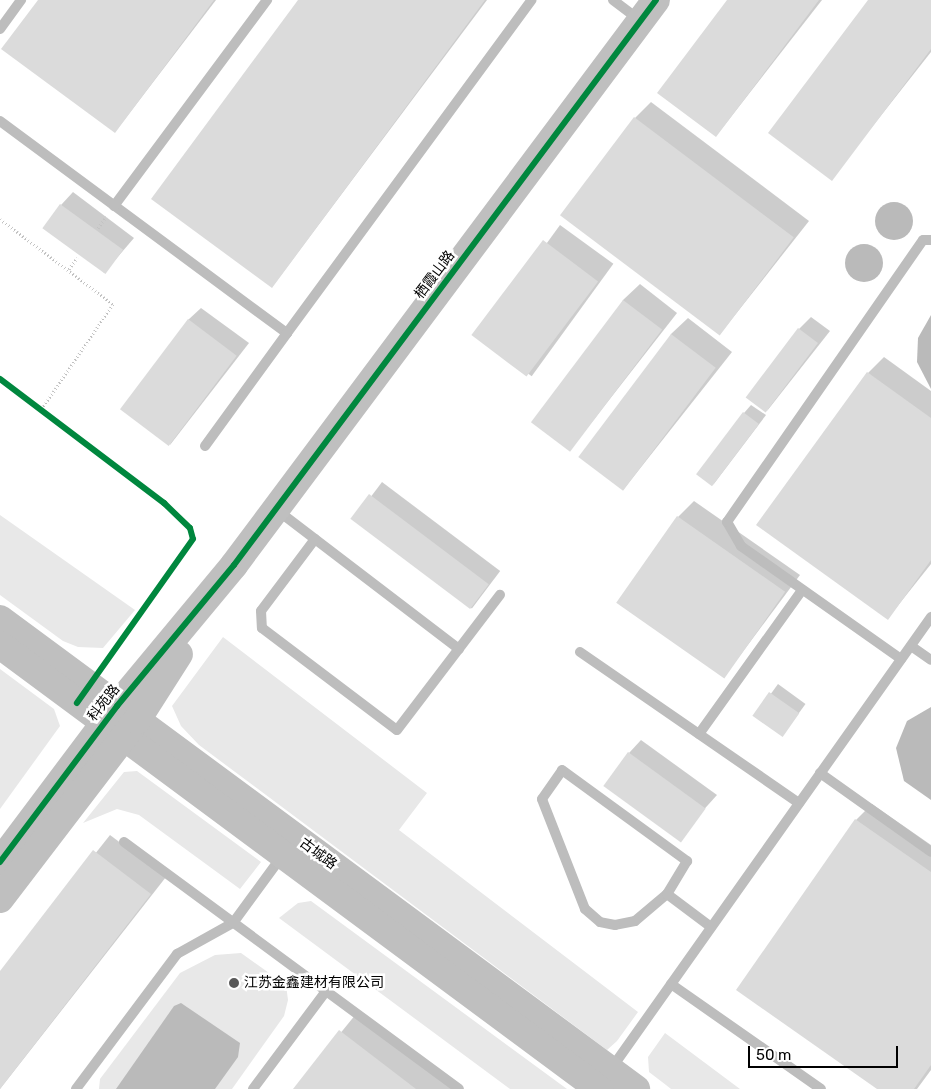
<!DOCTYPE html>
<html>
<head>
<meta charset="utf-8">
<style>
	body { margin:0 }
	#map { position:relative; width:931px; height:1089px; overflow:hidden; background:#fff; font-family:Rubik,"Noto Sans SC",sans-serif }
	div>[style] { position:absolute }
	.green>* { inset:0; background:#e8e8e8 }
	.water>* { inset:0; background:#bababa }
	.round { border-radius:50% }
	.shadow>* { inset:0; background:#0003; transform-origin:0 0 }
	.building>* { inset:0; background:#dbdbdb; transform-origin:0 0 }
	.path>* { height:3px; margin-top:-1.5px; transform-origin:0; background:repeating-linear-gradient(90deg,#c2c2c2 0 1px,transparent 0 3.5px) }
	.lane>* { height:10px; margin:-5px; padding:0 5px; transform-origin:5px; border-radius:5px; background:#bdbdbd }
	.secondary>* { height:28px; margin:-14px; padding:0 14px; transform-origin:14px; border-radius:14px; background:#bfbfbf }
	.cycleway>* { height:6px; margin:-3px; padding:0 3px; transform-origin:3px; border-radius:3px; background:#00873e }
	.dots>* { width:14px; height:14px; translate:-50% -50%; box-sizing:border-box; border:2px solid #fff; border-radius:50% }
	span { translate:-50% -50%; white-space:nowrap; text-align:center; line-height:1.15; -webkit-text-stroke:5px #fff; paint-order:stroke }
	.street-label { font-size:14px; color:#000 }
	.poi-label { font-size:14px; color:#000 }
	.left { translate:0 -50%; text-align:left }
	.scale { position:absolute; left:748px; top:1046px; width:150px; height:22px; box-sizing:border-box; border:2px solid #000; border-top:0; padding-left:6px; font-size:15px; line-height:18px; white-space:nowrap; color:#000; -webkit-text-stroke:4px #fff; paint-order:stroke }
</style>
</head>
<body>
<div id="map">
	<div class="green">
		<i style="clip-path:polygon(0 515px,135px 610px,103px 648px,78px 647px,63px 641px,0 595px)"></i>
		<i style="clip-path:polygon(223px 637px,427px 793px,399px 830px,638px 1012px,617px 1041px,607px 1050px,199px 745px,181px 726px,172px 706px)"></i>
		<i style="clip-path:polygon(0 669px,54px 709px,60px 726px,0 809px)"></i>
		<i style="clip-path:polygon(137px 771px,261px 862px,240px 889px,139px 815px,117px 809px,83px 823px,124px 772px)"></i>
		<i style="clip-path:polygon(311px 901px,567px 1089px,510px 1089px,279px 918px,298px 903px)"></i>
		<i style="clip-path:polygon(241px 953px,286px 985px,288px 1000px,284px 1016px,232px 1089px,99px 1089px,100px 1079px,180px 973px,215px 955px)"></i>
		<i style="clip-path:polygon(665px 1033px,740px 1089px,671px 1089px,666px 1085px,649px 1072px,648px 1057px)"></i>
	</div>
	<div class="water">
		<i class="round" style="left:875px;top:202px;width:38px;height:38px"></i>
		<i class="round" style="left:845px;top:244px;width:38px;height:38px"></i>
		<i style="clip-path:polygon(931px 315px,931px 389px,917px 362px,918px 338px)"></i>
		<i style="clip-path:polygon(931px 707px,931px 800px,904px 781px,896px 748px,907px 721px)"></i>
		<i style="clip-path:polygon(181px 1003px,240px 1043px,238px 1057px,215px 1089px,116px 1089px,174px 1006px)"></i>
	</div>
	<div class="shadow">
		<i style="clip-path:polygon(39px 0,216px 0,115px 132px)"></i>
		<i style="clip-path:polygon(300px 0,487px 0,272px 287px)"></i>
		<i style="clip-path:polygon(728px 0,822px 0,716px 136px)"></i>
		<i style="clip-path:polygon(870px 0,931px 0,931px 52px,831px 179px)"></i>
		<i style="clip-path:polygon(651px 102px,809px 221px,720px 334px,635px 118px)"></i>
		<i style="clip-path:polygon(73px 192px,134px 238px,104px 273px,61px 205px)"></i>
		<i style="left:560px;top:225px;width:66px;height:139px;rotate:36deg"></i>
		<i style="clip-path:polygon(640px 284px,677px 313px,570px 450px,623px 300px)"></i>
		<i style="clip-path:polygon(201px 308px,249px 343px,170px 445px,188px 320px)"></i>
		<i style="clip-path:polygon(811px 317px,830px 331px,767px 411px,799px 329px)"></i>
		<i style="clip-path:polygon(688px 318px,732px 352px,623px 490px,671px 334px)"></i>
		<i style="clip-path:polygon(884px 357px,931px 391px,931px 564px,888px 618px,868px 373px)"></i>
		<i style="clip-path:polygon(751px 405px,766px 415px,713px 485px,744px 413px)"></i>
		<i style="left:382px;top:482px;width:148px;height:47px;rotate:37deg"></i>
		<i style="clip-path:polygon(694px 501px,800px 575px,724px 677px,678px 517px)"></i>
		<i style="left:778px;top:684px;width:34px;height:38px;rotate:36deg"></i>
		<i style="clip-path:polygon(641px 740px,717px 795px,690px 825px,629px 753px)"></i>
		<i style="clip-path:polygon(872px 804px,931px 845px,931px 1070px,917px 1089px,879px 1089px,856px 820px)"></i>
		<i style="clip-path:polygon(110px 835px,166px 877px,0 1089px,0 974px)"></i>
		<i style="clip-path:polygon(356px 1014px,453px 1089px,295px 1089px)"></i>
	</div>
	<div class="building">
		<i style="clip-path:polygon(38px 0,214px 0,115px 133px,1px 49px)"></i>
		<i style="clip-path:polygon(298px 0,485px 0,272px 288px,151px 199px)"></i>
		<i style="clip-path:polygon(727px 0,819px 0,716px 137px,657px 93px)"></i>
		<i style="clip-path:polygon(868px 0,931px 0,931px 49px,832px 181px,768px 133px)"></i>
		<i style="left:634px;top:117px;width:200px;height:123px;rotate:37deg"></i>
		<i style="left:60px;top:204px;width:78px;height:30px;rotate:36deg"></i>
		<i style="left:543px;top:240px;width:69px;height:119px;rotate:37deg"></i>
		<i style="left:623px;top:300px;width:49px;height:153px;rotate:37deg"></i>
		<i style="left:188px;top:319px;width:61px;height:113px;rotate:37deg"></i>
		<i style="left:798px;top:328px;width:25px;height:87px;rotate:37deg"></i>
		<i style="left:671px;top:334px;width:56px;height:154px;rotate:37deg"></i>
		<i style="clip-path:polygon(867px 372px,931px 418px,931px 560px,888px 620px,756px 525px)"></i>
		<i style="left:743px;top:412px;width:20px;height:78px;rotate:37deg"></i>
		<i style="left:369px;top:494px;width:150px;height:31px;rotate:37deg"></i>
		<i style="left:677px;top:516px;width:132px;height:106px;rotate:35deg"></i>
		<i style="left:769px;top:692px;width:37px;height:29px;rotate:35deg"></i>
		<i style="left:628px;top:752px;width:96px;height:42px;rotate:36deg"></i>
		<i style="clip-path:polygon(855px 819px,931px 872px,931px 1065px,914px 1089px,877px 1089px,736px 990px)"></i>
		<i style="clip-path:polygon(93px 850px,151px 894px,0 1089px,0 971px)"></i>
		<i style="clip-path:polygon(339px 1030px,416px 1089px,293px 1089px)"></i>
	</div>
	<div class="path">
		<i style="left:0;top:219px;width:141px;rotate:37deg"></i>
		<i style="left:113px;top:304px;width:128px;rotate:124.2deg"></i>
		<i style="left:98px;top:228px;width:14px;rotate:-54deg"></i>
		<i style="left:69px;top:269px;width:14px;rotate:-54deg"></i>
	</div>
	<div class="lane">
		<i style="left:613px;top:0;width:34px;rotate:37deg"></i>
		<i style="left:0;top:29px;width:36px;rotate:-54deg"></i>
		<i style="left:0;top:121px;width:357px;rotate:36.5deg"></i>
		<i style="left:287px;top:333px;width:413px;rotate:-53.7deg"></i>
		<i style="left:114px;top:206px;width:257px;rotate:-53.4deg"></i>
		<i style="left:205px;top:446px;width:140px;rotate:-54deg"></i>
		<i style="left:277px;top:510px;width:229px;rotate:37.4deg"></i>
		<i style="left:315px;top:539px;width:90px;rotate:126.9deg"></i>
		<i style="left:261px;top:611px;width:17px;rotate:87deg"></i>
		<i style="left:262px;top:628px;width:169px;rotate:37.1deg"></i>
		<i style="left:397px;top:730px;width:170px;rotate:-52.7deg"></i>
		<i style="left:911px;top:646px;width:24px;rotate:35deg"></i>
		<i style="left:580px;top:652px;width:266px;rotate:34.6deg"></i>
		<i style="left:901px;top:659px;width:196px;rotate:-144.8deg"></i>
		<i style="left:741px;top:546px;width:28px;rotate:-120deg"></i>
		<i style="left:727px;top:522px;width:343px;rotate:-55.2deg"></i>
		<i style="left:923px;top:240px;width:8px"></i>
		<i style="left:699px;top:734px;width:177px;rotate:-54.4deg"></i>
		<i style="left:820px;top:773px;width:136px;rotate:35.4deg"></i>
		<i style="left:124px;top:842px;width:416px;rotate:36.4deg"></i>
		<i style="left:667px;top:894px;width:42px;rotate:139.8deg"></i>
		<i style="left:635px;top:921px;width:20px;rotate:169deg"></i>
		<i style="left:615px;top:925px;width:15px;rotate:-169deg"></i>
		<i style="left:600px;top:922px;width:20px;rotate:-139deg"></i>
		<i style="left:585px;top:909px;width:118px;rotate:-111.4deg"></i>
		<i style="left:542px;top:799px;width:35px;rotate:-55deg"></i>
		<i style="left:562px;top:770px;width:155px;rotate:36.1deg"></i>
		<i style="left:687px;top:861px;width:39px;rotate:121deg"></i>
		<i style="left:667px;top:894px;width:55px;rotate:36.9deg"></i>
		<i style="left:671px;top:984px;width:183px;rotate:35deg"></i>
		<i style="left:611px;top:1069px;width:554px;rotate:-54.7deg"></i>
		<i style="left:76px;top:1089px;width:169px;rotate:-53.2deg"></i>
		<i style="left:177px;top:954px;width:64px;rotate:-29deg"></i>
		<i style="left:233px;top:923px;width:83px;rotate:-53.8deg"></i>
		<i style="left:253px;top:1089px;width:122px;rotate:-53.3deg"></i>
	</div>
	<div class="secondary">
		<i style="left:0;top:619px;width:791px;rotate:36.46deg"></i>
		<i style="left:0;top:645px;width:746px;rotate:36.55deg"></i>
		<i style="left:0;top:862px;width:195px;rotate:-53.1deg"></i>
		<i style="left:117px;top:706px;width:183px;rotate:-50.3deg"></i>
		<i style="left:234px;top:565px;width:705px;rotate:-53.24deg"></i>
		<i style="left:0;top:899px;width:225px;rotate:-52.6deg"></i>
		<i style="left:137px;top:720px;width:78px;rotate:-57.5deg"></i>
	</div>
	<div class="cycleway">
		<i style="left:0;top:379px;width:206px;rotate:37.1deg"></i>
		<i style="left:164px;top:503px;width:36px;rotate:44deg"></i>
		<i style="left:190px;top:528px;width:11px;rotate:75deg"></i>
		<i style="left:193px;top:539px;width:201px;rotate:125.3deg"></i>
		<i style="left:0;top:862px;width:195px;rotate:-53.1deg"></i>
		<i style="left:117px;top:706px;width:183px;rotate:-50.3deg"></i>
		<i style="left:234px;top:565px;width:705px;rotate:-53.24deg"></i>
	</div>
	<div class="dots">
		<i style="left:234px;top:983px;background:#595959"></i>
	</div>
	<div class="street-label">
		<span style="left:435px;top:275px;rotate:-53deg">栖霞山路</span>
		<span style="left:104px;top:703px;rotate:-52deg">科苑路</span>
		<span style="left:318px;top:854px;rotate:37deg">古城路</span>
	</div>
	<div class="poi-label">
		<span class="left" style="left:244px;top:983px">江苏金鑫建材有限公司</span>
	</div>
	<div class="scale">50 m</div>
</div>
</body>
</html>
